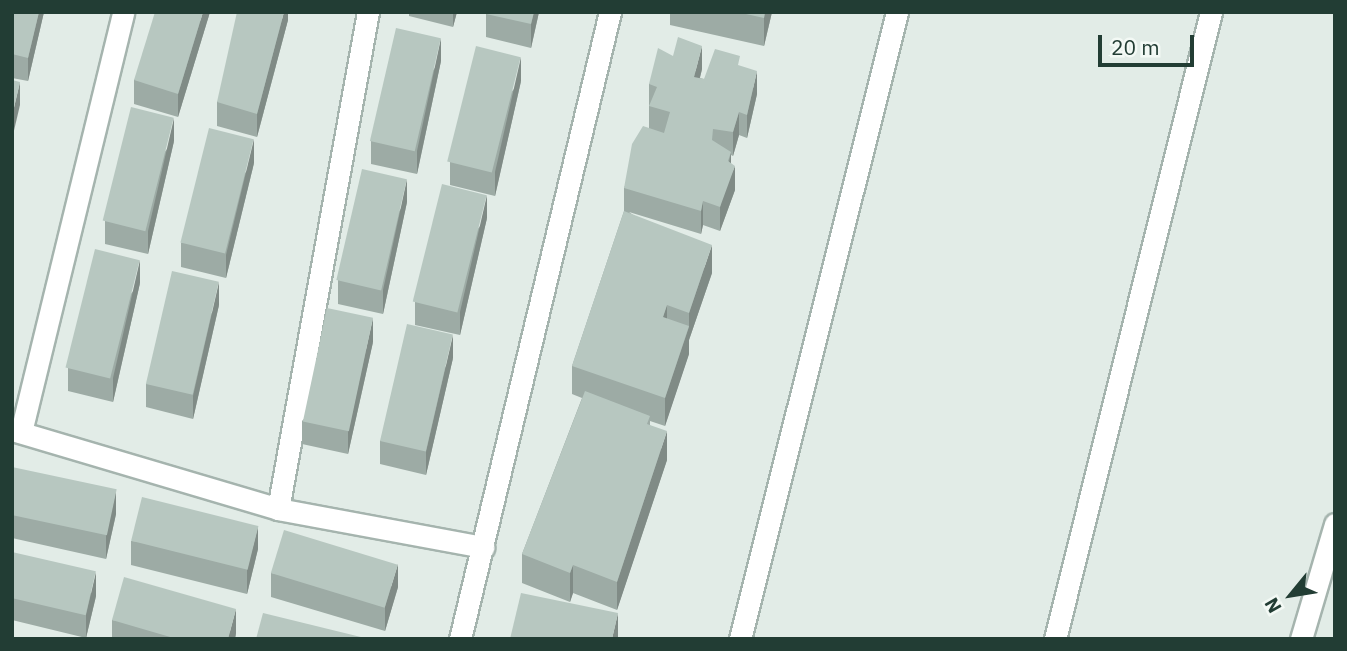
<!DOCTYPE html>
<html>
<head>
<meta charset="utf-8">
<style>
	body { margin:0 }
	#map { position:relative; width:1347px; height:651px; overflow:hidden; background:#e2ece7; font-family:"IBM Plex Sans",sans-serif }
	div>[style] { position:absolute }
	.roads { filter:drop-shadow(2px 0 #a5b4ae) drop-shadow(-2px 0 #a5b4ae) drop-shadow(0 2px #a5b4ae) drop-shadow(0 -2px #a5b4ae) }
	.street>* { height:21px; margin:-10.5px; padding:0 10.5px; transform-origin:10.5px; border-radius:10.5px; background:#fff }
	.wall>* { inset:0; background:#9daba5 }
	.shaded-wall>* { inset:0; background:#808b86 }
	.building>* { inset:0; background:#b7c7c0; transform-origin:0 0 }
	span { translate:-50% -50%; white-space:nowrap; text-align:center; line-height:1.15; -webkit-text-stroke:6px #f3f9f5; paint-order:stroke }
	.frame { position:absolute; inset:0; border:14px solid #223d34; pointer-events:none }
	.north { position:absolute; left:1256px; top:560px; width:70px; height:70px; -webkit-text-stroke:5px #f3f9f5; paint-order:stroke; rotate:240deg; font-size:19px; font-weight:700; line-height:28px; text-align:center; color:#223d34 }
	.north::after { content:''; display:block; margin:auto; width:24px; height:32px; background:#223d34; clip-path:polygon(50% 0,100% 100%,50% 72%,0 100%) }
	.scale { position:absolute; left:1098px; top:35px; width:96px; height:32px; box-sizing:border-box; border:4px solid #223d34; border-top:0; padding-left:9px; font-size:21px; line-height:24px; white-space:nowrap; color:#223d34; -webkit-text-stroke:5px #f3f9f5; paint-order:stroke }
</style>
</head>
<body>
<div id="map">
	<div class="roads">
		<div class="street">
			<i style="left:12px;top:430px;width:277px;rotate:16.5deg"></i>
			<i style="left:278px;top:509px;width:209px;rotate:10.5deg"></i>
			<i style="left:21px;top:432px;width:432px;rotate:-76.3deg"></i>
			<i style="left:278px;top:509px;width:505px;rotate:-79.74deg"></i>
			<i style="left:460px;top:639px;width:645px;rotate:-76.55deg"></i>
			<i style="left:740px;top:639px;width:646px;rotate:-75.94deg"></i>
			<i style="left:1055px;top:639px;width:646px;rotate:-76.03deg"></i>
			<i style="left:1301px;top:639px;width:120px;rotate:-73.5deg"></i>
		</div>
	</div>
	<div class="wall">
		<i style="clip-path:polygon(12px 12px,44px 12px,28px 81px,12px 78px)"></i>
		<i style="clip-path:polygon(210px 12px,178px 117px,134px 104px,134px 80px)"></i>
		<i style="clip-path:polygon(288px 12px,288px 20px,257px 137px,217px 126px,217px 102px)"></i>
		<i style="clip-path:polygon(409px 12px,457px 12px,453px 27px,409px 16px)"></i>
		<i style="clip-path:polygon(539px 12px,531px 48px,486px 37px,486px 14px)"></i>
		<i style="clip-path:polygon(670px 12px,772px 12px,764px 46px,670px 25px)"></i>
		<i style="clip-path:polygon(441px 61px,417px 174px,371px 164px,371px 141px)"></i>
		<i style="clip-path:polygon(740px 66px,757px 94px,747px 138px,739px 135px,733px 156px,731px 155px,731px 163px,735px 190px,720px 231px,703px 225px,701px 234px,629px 212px,712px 273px,689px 340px,689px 354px,665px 426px,650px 421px,650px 425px,667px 460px,617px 610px,573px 593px,570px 602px,522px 583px,522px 554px,582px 398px,572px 394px,572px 366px,624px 211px,624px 188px,649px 128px,649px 84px,702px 69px,700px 78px,704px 79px)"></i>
		<i style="clip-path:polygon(521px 81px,495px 196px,450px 185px,450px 162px)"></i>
		<i style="clip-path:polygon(174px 141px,148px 254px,105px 244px,105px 221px)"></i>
		<i style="clip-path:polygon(254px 163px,226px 278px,181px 267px,181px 243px)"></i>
		<i style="clip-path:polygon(407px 202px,383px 314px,338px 304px,338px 280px)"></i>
		<i style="clip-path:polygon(487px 218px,460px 335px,415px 325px,415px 302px)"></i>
		<i style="clip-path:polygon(140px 283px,113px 402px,68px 391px,68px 368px)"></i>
		<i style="clip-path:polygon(219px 305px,193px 419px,146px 407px,146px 384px)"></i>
		<i style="clip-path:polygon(373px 342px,348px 454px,302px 444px,302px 421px)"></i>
		<i style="clip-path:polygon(453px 358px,426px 475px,380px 464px,380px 441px)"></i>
		<i style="clip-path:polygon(12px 467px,116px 514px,106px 559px,12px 538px)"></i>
		<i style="clip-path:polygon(131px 541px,258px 549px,247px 594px,131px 565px)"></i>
		<i style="clip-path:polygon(12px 552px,96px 596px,86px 638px,12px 620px)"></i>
		<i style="clip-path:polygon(271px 573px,398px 587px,385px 631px,271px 597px)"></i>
		<i style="clip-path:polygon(112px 620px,236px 633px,235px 639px,112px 639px)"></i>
	</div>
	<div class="shaded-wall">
		<i style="clip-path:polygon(39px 12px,44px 12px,28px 81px,28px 58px)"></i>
		<i style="clip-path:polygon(203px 12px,210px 12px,178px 117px,178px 94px)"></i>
		<i style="clip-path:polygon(284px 12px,288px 12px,288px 20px,257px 137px,257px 114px)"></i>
		<i style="clip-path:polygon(453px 12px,457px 12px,453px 27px)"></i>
		<i style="clip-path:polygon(534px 12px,539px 12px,531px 48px,531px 24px)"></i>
		<i style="clip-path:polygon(765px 12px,772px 12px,764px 46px,764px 18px)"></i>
		<i style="clip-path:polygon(441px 38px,441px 61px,417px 174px,417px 151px)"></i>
		<i style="clip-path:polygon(702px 46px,702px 69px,694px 100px,694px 77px)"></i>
		<i style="clip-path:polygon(521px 57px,521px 81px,495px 196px,495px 172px)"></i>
		<i style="clip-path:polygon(757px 71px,757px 94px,747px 138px,747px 115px)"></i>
		<i style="clip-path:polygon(20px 82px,20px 105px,12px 139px,12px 116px)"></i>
		<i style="clip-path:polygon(739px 112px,739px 135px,733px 156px,733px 132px)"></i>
		<i style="clip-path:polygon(174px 118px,174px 141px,148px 254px,148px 231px)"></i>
		<i style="clip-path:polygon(254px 139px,254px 163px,226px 278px,226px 255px)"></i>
		<i style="clip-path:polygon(731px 152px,731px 175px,735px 166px,735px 190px,720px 231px,720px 207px)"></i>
		<i style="clip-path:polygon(407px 179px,407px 202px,383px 314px,383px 290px)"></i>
		<i style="clip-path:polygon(487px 195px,487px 218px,460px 335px,460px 312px)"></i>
		<i style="clip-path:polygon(703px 201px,703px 225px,701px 234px,701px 211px)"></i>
		<i style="clip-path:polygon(712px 245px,712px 273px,689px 340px,689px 354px,665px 426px,665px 398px,689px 327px,689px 313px)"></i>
		<i style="clip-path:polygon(140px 260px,140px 283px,113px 402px,113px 378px)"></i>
		<i style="clip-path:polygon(219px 282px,219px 305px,193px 419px,193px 396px)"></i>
		<i style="clip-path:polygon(667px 305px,667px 333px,663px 317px)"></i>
		<i style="clip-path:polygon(373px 318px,373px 342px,348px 454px,348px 431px)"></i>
		<i style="clip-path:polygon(453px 335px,453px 358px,426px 475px,426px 452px)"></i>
		<i style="clip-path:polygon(667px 431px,667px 460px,617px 610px,617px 582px)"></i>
		<i style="clip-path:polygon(116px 490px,116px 514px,106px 559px,106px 535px)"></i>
		<i style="clip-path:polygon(258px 526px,258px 549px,247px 594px,247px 570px)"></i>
		<i style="clip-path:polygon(398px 564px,398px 587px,385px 631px,385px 607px)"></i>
		<i style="clip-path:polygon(573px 565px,573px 593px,570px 602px,570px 573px)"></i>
		<i style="clip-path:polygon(96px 572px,96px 596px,86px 638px,86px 615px)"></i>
		<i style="clip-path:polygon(236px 609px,236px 633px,235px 639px,228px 639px)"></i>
		<i style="clip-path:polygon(618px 613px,618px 639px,612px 639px)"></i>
	</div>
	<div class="building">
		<i style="clip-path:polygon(12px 12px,39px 12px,28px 58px,12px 54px)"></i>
		<i style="clip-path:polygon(155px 12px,203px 12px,178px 94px,134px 80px)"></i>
		<i style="clip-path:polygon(237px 12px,284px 12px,257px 114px,217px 102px)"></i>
		<i style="clip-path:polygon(486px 12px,534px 12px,531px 24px,486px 14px)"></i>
		<i style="clip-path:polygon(737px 12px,765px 12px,764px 18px)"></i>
		<i style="left:396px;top:28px;width:46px;height:116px;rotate:13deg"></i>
		<i style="clip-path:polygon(678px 37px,702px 46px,694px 77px,704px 79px,715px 49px,740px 56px,738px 65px,757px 71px,747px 115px,739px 112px,733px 132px,713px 129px,712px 140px,731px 152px,728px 161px,735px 166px,720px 207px,703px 201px,701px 211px,624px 188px,632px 144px,643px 126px,664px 133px,670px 112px,649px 106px,657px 87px,649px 84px,658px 48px,673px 56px)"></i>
		<i style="left:476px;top:46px;width:46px;height:119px;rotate:14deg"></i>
		<i style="clip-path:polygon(12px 80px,20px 82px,12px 116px)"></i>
		<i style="left:131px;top:107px;width:44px;height:117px;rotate:14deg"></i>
		<i style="left:209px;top:128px;width:46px;height:118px;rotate:14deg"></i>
		<i style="left:362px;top:169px;width:46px;height:114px;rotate:13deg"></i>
		<i style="left:442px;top:184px;width:46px;height:121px;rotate:14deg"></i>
		<i style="clip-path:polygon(624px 211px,712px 245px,689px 313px,667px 305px,663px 317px,689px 326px,665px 398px,572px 366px)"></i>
		<i style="left:95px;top:249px;width:46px;height:122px;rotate:14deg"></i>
		<i style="left:172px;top:271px;width:48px;height:116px;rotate:13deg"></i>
		<i style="left:327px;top:308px;width:47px;height:116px;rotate:12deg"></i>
		<i style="left:407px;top:324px;width:47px;height:120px;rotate:13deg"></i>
		<i style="clip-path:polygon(585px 391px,650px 416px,647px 424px,667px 431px,617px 582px,573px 565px,570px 573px,522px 554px)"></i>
		<i style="left:12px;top:467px;width:107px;height:47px;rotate:12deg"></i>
		<i style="left:142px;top:497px;width:120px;height:45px;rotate:14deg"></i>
		<i style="left:284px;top:530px;width:119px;height:45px;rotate:17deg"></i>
		<i style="left:12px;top:552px;width:86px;height:45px;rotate:13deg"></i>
		<i style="clip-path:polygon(124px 577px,236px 609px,228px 639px,177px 639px,112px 620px)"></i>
		<i style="clip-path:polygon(521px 593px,618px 613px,612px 639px,510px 639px)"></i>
		<i style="clip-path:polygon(263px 613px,369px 639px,256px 639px)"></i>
	</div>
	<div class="frame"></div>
	<div class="north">N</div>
	<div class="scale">20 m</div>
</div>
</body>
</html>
